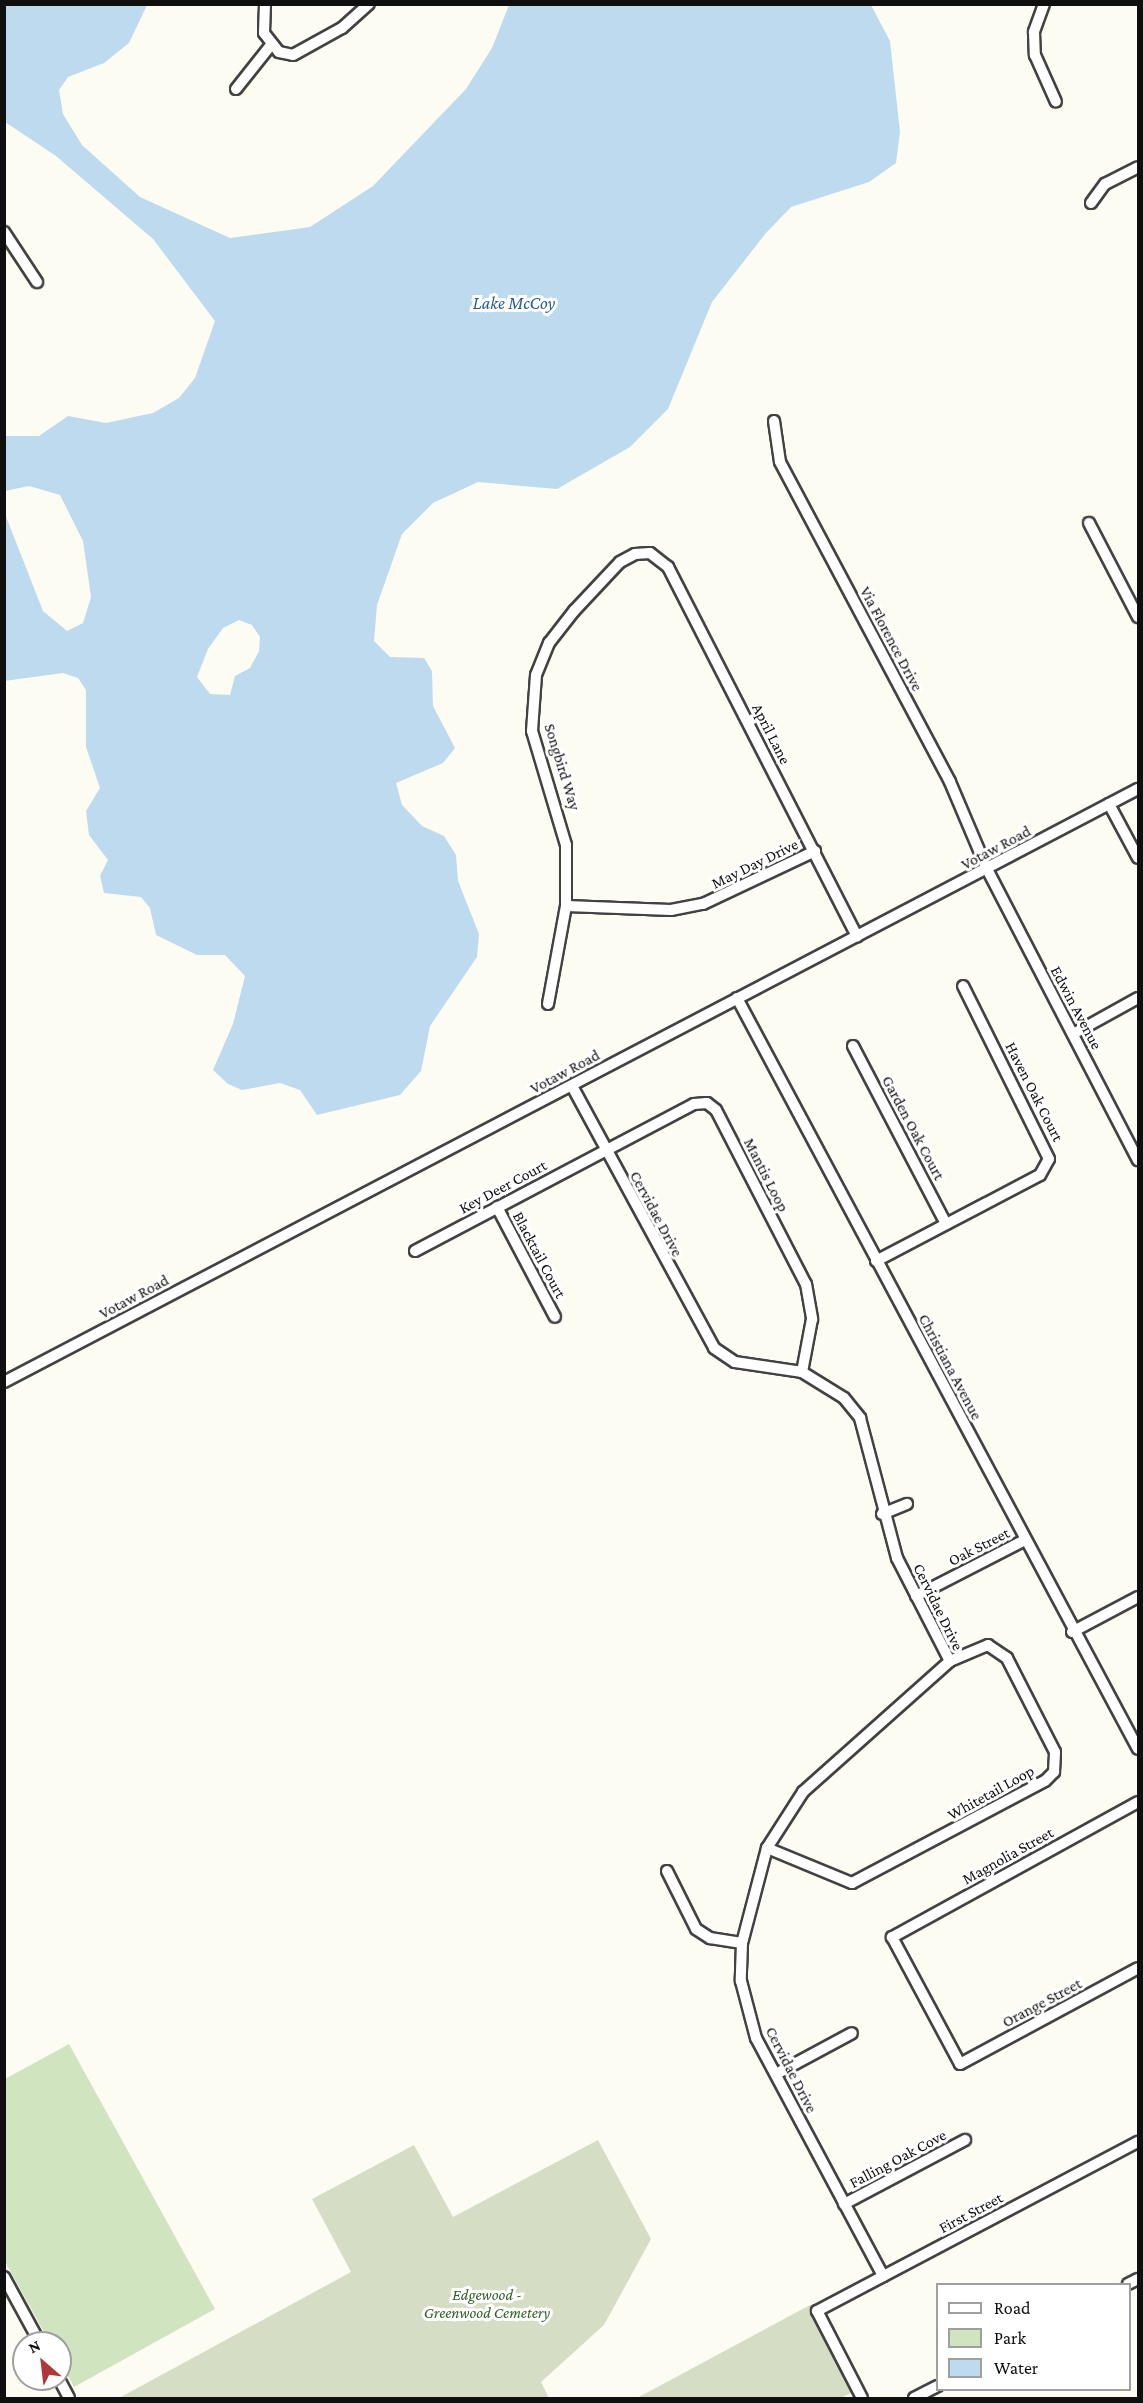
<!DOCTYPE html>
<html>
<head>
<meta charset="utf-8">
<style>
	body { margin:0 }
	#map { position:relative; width:1143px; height:2403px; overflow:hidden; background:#fdfcf2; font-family:"Crimson Pro",serif }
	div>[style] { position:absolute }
	.green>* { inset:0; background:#d1e4c0 }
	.cemetery>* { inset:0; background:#d5dec5 }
	.water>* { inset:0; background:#bddaef }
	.roads { filter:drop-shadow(2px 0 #424242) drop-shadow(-2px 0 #424242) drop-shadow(0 2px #424242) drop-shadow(0 -2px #424242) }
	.minor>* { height:10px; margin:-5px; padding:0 5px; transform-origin:5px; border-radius:5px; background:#fff }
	span { translate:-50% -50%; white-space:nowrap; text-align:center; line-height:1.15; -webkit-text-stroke:6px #fff; paint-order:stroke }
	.street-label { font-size:16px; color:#0f0f0f }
	.park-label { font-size:16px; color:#305f27; font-style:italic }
	.water-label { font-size:18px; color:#275f91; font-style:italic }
	.frame { position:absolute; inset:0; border:6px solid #0f0f0f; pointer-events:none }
	.legend { position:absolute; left:936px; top:2283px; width:195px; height:108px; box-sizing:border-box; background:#fff; border:2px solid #9f9f9f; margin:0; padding:8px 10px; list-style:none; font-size:18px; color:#0f0f0f }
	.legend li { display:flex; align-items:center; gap:12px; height:30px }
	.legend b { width:30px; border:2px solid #9f9f9f }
	.north { position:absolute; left:12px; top:2331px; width:60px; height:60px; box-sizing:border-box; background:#fff; border:2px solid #9f9f9f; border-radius:50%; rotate:332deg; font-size:16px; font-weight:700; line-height:24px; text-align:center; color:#0f0f0f }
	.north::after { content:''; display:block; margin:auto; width:21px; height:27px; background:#ae3839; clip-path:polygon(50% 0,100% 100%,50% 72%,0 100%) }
</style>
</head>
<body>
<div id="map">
	<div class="green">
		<i style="clip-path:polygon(69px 2044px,215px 2309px,74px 2387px,60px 2361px,60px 2343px,50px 2343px,4px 2260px,5px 2079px)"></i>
	</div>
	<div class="cemetery">
		<i style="clip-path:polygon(598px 2140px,651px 2239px,604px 2325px,541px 2382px,549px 2398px,119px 2398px,351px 2272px,312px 2199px,414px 2145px,453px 2217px)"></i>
		<i style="clip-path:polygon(810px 2305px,855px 2391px,841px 2398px,637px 2398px)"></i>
	</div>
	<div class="water">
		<i style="clip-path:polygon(evenodd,871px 5px,890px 41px,900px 132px,896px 163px,869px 182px,791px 207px,766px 233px,712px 302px,668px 409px,630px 447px,557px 489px,478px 482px,433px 503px,402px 534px,377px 605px,374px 641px,390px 657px,424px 658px,432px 671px,433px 706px,455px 748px,443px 763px,396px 783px,402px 805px,422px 826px,444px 836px,456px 855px,458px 881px,479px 934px,477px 957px,430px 1026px,421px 1071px,400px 1095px,317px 1115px,300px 1090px,280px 1083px,242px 1090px,228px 1084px,213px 1070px,233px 1024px,245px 976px,225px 955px,197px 955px,156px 935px,150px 908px,141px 897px,104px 893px,100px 876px,108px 860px,89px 835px,86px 811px,100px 788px,86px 747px,86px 690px,78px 678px,63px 673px,4px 681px,5px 514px,43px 611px,67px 631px,83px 623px,91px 597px,83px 541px,60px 495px,29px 486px,5px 491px,5px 436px,39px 436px,68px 416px,106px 423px,153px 413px,179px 398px,195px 378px,215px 321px,153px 239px,56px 156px,5px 122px,5px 5px,147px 5px,129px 43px,104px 63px,68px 77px,59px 90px,63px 114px,82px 145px,140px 197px,230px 238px,310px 227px,373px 186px,466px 89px,492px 48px,509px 5px,871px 5px,239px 620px,252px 625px,260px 637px,259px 651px,250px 668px,235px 676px,230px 695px,210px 694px,197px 677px,208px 649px,223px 628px,239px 620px)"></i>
	</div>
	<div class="roads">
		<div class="minor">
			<i style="left:265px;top:4px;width:29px;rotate:92deg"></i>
			<i style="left:264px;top:33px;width:24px;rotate:52deg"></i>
			<i style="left:279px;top:52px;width:14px;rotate:12deg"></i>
			<i style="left:293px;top:55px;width:56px;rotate:-28.9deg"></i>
			<i style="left:342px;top:28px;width:36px;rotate:-42deg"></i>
			<i style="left:1044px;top:4px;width:30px;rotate:110deg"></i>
			<i style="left:1034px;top:32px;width:23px;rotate:88deg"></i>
			<i style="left:1035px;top:55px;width:51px;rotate:65.9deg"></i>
			<i style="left:236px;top:89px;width:56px;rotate:-51.5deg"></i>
			<i style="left:1091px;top:203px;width:24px;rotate:-54deg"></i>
			<i style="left:1105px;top:184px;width:37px;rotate:-27deg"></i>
			<i style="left:4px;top:232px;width:60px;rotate:56.6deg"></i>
			<i style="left:774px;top:421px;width:41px;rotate:81.7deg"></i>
			<i style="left:780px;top:462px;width:362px;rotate:62deg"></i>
			<i style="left:950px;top:782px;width:95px;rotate:67deg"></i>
			<i style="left:987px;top:869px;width:328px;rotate:62.6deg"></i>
			<i style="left:1089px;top:523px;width:106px;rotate:62.5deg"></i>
			<i style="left:1109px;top:804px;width:61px;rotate:61.8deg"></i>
			<i style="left:566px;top:906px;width:105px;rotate:2.2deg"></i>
			<i style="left:671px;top:910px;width:33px;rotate:-11deg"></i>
			<i style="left:703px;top:904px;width:124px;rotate:-25.3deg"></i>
			<i style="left:737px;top:998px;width:851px;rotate:61.9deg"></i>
			<i style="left:548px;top:1004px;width:100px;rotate:-79.6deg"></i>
			<i style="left:566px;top:906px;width:61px;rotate:-90deg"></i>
			<i style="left:566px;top:845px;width:119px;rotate:-106.6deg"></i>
			<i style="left:532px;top:731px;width:56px;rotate:-85.9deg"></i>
			<i style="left:536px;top:675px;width:35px;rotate:-68deg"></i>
			<i style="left:549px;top:643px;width:41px;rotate:-52deg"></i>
			<i style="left:574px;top:611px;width:67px;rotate:-46.8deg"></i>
			<i style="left:620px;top:562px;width:17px;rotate:-28deg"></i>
			<i style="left:635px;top:554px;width:15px;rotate:-4deg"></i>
			<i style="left:650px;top:553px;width:23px;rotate:38deg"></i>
			<i style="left:668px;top:567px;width:415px;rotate:62.9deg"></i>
			<i style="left:1073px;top:1034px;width:74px;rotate:-29deg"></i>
			<i style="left:853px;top:1046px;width:201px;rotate:62.4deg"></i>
			<i style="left:572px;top:1086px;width:298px;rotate:61.5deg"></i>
			<i style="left:714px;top:1348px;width:25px;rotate:34deg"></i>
			<i style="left:735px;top:1362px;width:68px;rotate:8.5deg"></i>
			<i style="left:802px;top:1372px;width:49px;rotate:31.8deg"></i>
			<i style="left:844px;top:1398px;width:26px;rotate:51deg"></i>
			<i style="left:860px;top:1418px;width:145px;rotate:75.2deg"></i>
			<i style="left:897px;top:1558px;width:116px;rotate:62.8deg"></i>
			<i style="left:497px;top:1207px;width:124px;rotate:62.2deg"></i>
			<i style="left:415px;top:1251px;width:315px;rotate:-27.8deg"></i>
			<i style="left:694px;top:1104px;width:13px;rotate:-4deg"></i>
			<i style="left:707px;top:1103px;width:11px;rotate:38deg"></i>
			<i style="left:716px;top:1110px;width:196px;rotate:62.7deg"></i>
			<i style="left:806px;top:1284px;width:36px;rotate:80deg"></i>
			<i style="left:812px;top:1319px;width:54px;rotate:100.7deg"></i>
			<i style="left:876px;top:1261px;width:185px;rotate:-27.7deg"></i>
			<i style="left:1040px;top:1175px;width:18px;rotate:-61deg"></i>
			<i style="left:1049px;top:1159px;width:193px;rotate:-116.4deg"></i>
			<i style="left:4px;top:1382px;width:1280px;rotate:-27.61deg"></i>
			<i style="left:882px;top:1514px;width:27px;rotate:-22deg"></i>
			<i style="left:916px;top:1596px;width:123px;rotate:-27.2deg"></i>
			<i style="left:1072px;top:1632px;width:75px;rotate:-27.9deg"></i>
			<i style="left:1138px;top:1802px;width:281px;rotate:151.2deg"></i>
			<i style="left:892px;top:1937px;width:144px;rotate:61.8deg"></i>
			<i style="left:960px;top:2064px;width:202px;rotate:-28.3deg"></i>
			<i style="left:767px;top:1848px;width:92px;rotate:22.4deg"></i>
			<i style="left:852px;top:1883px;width:218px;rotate:-27.9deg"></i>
			<i style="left:1045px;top:1781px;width:13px;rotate:-45deg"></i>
			<i style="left:1054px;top:1772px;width:20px;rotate:-87deg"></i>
			<i style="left:1055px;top:1752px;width:106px;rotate:-117.1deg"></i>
			<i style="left:1007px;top:1658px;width:23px;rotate:-146deg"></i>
			<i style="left:988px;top:1645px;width:41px;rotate:157.2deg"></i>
			<i style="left:950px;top:1661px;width:197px;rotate:138.3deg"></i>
			<i style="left:803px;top:1792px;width:67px;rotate:122.7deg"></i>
			<i style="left:767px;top:1848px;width:98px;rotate:104.7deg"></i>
			<i style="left:742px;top:1943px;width:38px;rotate:92deg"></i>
			<i style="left:741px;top:1981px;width:59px;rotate:75.3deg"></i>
			<i style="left:756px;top:2038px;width:270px;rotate:61.9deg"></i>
			<i style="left:667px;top:1871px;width:65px;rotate:63.4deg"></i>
			<i style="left:696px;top:1929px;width:17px;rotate:33deg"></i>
			<i style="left:710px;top:1938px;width:32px;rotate:9deg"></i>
			<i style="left:776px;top:2074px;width:86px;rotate:-28.3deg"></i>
			<i style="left:844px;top:2204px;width:137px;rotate:-27.9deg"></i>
			<i style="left:4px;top:2277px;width:75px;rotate:61.4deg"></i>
			<i style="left:1128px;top:2284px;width:11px;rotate:-27deg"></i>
			<i style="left:59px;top:2379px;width:21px;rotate:62deg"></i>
			<i style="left:862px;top:2398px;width:98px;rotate:-117.3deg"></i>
			<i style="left:817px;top:2311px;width:363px;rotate:-27.8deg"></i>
			<i style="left:914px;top:2398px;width:27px;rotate:-27deg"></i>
		</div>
	</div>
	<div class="street-label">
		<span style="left:891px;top:639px;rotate:62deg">Via Florence Drive</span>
		<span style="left:771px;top:734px;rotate:63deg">April Lane</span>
		<span style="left:562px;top:767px;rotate:73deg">Songbird Way</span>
		<span style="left:996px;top:848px;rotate:-28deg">Votaw Road</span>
		<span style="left:755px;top:864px;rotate:-26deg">May Day Drive</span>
		<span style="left:1076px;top:1008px;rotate:62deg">Edwin Avenue</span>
		<span style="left:565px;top:1072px;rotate:-28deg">Votaw Road</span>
		<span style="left:1034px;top:1092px;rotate:63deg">Haven Oak Court</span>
		<span style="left:913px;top:1128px;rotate:62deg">Garden Oak Court</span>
		<span style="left:766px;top:1175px;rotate:63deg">Mantis Loop</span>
		<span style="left:503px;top:1187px;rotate:-28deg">Key Deer Court</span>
		<span style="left:656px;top:1214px;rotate:62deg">Cervidae Drive</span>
		<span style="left:539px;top:1255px;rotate:62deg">Blacktail Court</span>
		<span style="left:134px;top:1297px;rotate:-28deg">Votaw Road</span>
		<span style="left:950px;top:1367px;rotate:62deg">Christiana Avenue</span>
		<span style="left:979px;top:1547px;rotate:-27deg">Oak Street</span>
		<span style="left:938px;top:1607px;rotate:64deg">Cervidae Drive</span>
		<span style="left:991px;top:1793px;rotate:-29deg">Whitetail Loop</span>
		<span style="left:1008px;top:1856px;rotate:-29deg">Magnolia Street</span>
		<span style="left:1042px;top:2003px;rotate:-28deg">Orange Street</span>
		<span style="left:791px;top:2070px;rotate:63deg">Cervidae Drive</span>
		<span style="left:898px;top:2159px;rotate:-28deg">Falling Oak Cove</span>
		<span style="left:971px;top:2213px;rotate:-28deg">First Street</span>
	</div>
	<div class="park-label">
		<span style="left:487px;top:2304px">Edgewood -<br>Greenwood Cemetery</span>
	</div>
	<div class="water-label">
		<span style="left:514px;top:303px">Lake McCoy</span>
	</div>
	<div class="frame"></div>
	<ul class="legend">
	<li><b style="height:8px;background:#fff"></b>Road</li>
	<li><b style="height:16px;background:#d1e4c0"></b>Park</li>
	<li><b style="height:16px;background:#bddaef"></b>Water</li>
	</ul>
	<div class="north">N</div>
</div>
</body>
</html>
